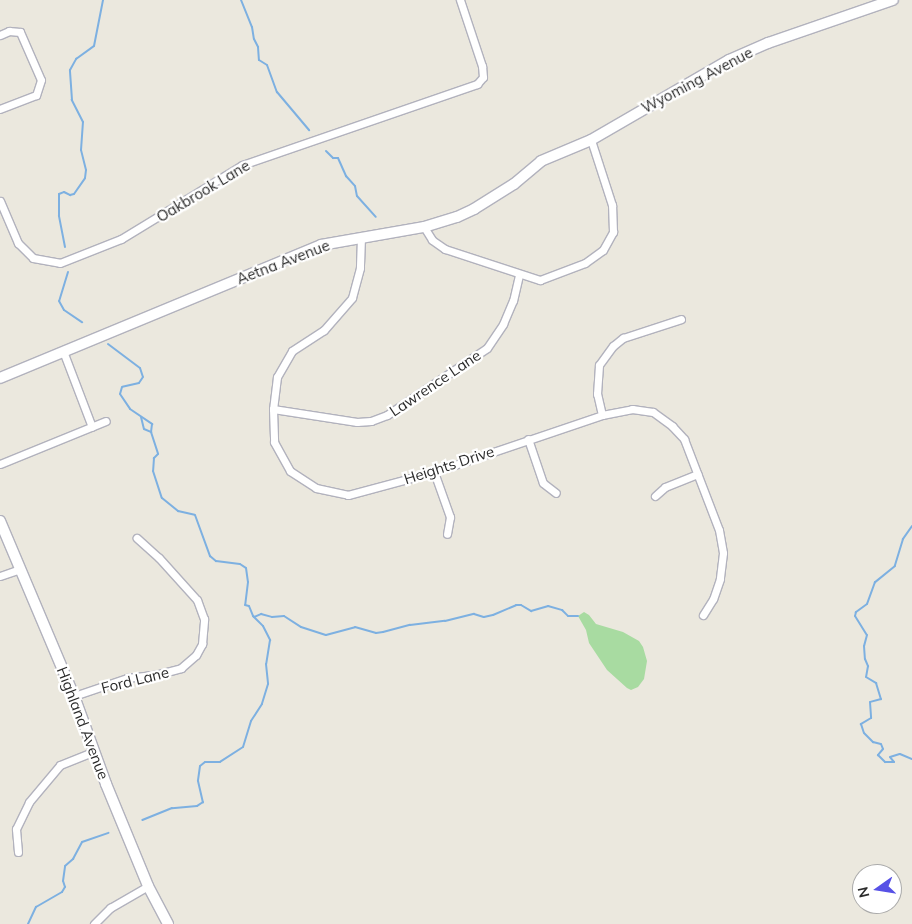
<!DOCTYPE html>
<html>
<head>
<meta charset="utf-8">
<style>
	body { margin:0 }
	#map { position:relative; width:912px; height:924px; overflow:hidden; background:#ebe8de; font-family:Mulish,sans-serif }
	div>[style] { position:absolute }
	.green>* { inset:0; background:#a8dba1 }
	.stream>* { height:2px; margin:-1px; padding:0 1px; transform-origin:1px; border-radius:1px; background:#7db0e1 }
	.roads { filter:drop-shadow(1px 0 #b2b2bd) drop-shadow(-1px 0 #b2b2bd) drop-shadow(0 1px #b2b2bd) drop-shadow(0 -1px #b2b2bd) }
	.street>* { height:7px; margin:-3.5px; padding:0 3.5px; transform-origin:3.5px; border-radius:3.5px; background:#fff }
	.secondary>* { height:10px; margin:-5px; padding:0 5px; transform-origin:5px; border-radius:5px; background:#fff }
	span { translate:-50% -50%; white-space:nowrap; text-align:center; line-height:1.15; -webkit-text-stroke:4.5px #fff; paint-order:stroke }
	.street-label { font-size:15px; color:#2b2b2b }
	.north { position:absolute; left:852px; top:864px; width:50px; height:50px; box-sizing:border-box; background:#fff; border:1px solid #aaa; border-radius:50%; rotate:257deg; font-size:14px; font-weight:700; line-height:20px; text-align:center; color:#2b2b2b }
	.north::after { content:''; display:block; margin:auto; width:18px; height:22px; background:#5751e6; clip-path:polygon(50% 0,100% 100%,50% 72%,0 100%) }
</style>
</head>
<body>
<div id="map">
	<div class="green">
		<i style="clip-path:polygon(584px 612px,589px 615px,596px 624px,623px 632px,639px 641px,643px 647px,647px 661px,644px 679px,638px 687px,631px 690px,627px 688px,607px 670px,589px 643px,586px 630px,578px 616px)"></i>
	</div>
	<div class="stream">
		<i style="left:241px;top:0;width:29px;rotate:68deg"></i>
		<i style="left:252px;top:27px;width:12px;rotate:81deg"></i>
		<i style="left:254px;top:39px;width:9px;rotate:63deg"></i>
		<i style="left:258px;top:47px;width:13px;rotate:86deg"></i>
		<i style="left:259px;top:60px;width:9px;rotate:32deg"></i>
		<i style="left:267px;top:65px;width:29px;rotate:70deg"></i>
		<i style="left:277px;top:92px;width:50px;rotate:49.9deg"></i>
		<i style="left:326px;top:151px;width:10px;rotate:45deg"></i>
		<i style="left:333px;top:158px;width:5px"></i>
		<i style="left:338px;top:158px;width:20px;rotate:66deg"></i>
		<i style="left:346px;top:176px;width:13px;rotate:48deg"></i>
		<i style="left:355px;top:186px;width:10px;rotate:79deg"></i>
		<i style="left:357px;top:196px;width:28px;rotate:48deg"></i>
		<i style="left:65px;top:247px;width:32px;rotate:-101deg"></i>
		<i style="left:59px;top:216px;width:22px;rotate:-90deg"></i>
		<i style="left:59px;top:194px;width:5px;rotate:-22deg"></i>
		<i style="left:64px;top:192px;width:7px;rotate:27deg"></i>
		<i style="left:70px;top:195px;width:4px;rotate:-14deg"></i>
		<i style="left:74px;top:194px;width:19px;rotate:-55deg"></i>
		<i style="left:85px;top:178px;width:8px;rotate:-83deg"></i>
		<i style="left:86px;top:170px;width:21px;rotate:-104deg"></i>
		<i style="left:81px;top:150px;width:28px;rotate:-86deg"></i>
		<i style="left:83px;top:122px;width:25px;rotate:-117deg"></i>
		<i style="left:72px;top:100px;width:30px;rotate:-94deg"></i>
		<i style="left:70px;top:70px;width:13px;rotate:-61deg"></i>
		<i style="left:76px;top:59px;width:22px;rotate:-36deg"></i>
		<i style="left:94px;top:46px;width:47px;rotate:-78.9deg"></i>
		<i style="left:68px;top:272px;width:30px;rotate:107deg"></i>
		<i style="left:59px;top:301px;width:10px;rotate:61deg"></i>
		<i style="left:64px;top:310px;width:22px;rotate:34deg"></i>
		<i style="left:108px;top:344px;width:40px;rotate:37deg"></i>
		<i style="left:140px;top:368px;width:9px;rotate:72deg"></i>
		<i style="left:143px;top:377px;width:7px;rotate:124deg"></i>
		<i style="left:139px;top:383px;width:17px;rotate:167deg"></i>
		<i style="left:122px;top:387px;width:7px;rotate:106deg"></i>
		<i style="left:120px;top:394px;width:18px;rotate:56deg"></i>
		<i style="left:130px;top:409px;width:27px;rotate:34deg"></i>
		<i style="left:152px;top:424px;width:8px;rotate:97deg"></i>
		<i style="left:151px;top:432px;width:23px;rotate:72deg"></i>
		<i style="left:158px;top:454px;width:6px;rotate:135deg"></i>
		<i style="left:154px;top:458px;width:13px;rotate:94deg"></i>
		<i style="left:153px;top:471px;width:28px;rotate:72deg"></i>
		<i style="left:162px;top:498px;width:21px;rotate:39deg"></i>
		<i style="left:178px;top:511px;width:17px;rotate:13deg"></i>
		<i style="left:195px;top:515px;width:44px;rotate:69.9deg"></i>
		<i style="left:210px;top:556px;width:8px;rotate:40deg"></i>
		<i style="left:216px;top:561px;width:24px;rotate:7deg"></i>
		<i style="left:240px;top:564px;width:7px;rotate:34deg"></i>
		<i style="left:246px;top:568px;width:14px;rotate:82deg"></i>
		<i style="left:248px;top:582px;width:23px;rotate:97deg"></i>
		<i style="left:245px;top:605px;width:4px;rotate:14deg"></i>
		<i style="left:249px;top:606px;width:11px;rotate:68deg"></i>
		<i style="left:253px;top:616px;width:14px;rotate:45deg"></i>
		<i style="left:263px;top:626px;width:16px;rotate:63deg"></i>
		<i style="left:270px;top:640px;width:24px;rotate:99deg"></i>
		<i style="left:266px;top:664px;width:20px;rotate:84deg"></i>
		<i style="left:268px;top:684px;width:21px;rotate:107deg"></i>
		<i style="left:262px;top:704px;width:20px;rotate:123deg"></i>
		<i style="left:251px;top:721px;width:27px;rotate:107deg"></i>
		<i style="left:243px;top:747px;width:27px;rotate:147deg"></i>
		<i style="left:220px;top:762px;width:15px;rotate:180deg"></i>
		<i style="left:205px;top:762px;width:6px;rotate:141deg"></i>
		<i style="left:200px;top:766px;width:15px;rotate:98deg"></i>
		<i style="left:198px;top:781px;width:22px;rotate:77deg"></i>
		<i style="left:203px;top:802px;width:7px;rotate:146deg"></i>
		<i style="left:197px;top:806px;width:25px;rotate:175deg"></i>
		<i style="left:172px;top:808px;width:32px;rotate:158deg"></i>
		<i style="left:141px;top:417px;width:12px;rotate:76deg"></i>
		<i style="left:144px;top:429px;width:8px;rotate:23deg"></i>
		<i style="left:912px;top:526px;width:16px;rotate:125deg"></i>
		<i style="left:903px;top:539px;width:28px;rotate:107deg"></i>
		<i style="left:895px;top:566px;width:26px;rotate:141deg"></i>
		<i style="left:875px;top:582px;width:23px;rotate:110deg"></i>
		<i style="left:867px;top:604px;width:14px;rotate:144deg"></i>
		<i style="left:856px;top:612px;width:4px;rotate:104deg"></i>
		<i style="left:855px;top:616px;width:22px;rotate:58deg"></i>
		<i style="left:867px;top:635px;width:11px;rotate:105deg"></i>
		<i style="left:864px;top:646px;width:13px;rotate:86deg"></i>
		<i style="left:865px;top:659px;width:8px;rotate:67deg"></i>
		<i style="left:868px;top:666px;width:11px;rotate:100deg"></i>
		<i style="left:866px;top:677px;width:12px;rotate:31deg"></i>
		<i style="left:876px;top:683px;width:17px;rotate:73deg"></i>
		<i style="left:881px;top:699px;width:11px;rotate:165deg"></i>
		<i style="left:870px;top:702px;width:16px;rotate:86deg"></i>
		<i style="left:871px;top:718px;width:12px;rotate:149deg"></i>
		<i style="left:861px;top:724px;width:9px;rotate:72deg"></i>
		<i style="left:864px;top:733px;width:13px;rotate:45deg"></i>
		<i style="left:873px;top:742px;width:8px;rotate:14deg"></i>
		<i style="left:881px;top:744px;width:5px;rotate:68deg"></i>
		<i style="left:883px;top:749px;width:8px;rotate:130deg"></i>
		<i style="left:878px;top:755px;width:10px;rotate:45deg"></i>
		<i style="left:885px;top:762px;width:9px"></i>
		<i style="left:894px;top:762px;width:6px;rotate:-129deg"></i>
		<i style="left:890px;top:757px;width:10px;rotate:-17deg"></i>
		<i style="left:900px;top:754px;width:13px;rotate:23deg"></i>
		<i style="left:254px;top:617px;width:8px;rotate:-23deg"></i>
		<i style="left:261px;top:614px;width:11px;rotate:15deg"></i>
		<i style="left:272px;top:617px;width:12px;rotate:-5deg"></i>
		<i style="left:284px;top:616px;width:20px;rotate:33deg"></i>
		<i style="left:301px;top:627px;width:26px;rotate:18deg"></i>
		<i style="left:326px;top:635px;width:30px;rotate:-15deg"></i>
		<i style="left:355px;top:627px;width:22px;rotate:16deg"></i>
		<i style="left:376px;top:633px;width:7px;rotate:-8deg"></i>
		<i style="left:383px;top:632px;width:28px;rotate:-15deg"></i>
		<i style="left:410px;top:625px;width:35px;rotate:-7deg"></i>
		<i style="left:445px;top:621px;width:30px;rotate:-14deg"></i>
		<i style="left:474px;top:614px;width:10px;rotate:17deg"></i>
		<i style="left:484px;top:617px;width:9px;rotate:-13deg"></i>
		<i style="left:493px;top:615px;width:25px;rotate:-23deg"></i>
		<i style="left:516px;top:605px;width:5px"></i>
		<i style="left:521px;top:605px;width:12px;rotate:31deg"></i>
		<i style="left:531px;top:611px;width:18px;rotate:-16deg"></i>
		<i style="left:548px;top:606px;width:15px;rotate:16deg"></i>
		<i style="left:562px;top:610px;width:8px;rotate:45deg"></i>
		<i style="left:568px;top:616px;width:10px"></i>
		<i style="left:28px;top:924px;width:19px;rotate:-65deg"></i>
		<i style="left:36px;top:907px;width:30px;rotate:-30deg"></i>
		<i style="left:62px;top:892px;width:6px;rotate:-59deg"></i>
		<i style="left:65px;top:887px;width:6px;rotate:-108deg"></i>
		<i style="left:63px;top:881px;width:15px;rotate:-82deg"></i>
		<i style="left:65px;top:866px;width:11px;rotate:-41deg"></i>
		<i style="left:73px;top:859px;width:19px;rotate:-62deg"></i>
		<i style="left:82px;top:842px;width:28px;rotate:-19deg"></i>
	</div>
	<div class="roads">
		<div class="street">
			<i style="left:0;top:35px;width:10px;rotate:-24deg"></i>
			<i style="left:9px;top:31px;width:11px;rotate:5deg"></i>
			<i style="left:20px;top:32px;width:52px;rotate:66.4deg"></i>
			<i style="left:41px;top:80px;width:16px;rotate:108deg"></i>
			<i style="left:36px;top:95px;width:39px;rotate:159deg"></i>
			<i style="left:0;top:201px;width:46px;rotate:66.8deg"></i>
			<i style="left:18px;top:243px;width:21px;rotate:45deg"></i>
			<i style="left:33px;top:258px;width:27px;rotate:10deg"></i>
			<i style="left:60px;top:263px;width:66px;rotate:-21.5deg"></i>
			<i style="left:121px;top:239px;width:142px;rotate:-31.4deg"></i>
			<i style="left:242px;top:165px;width:249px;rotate:-19deg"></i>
			<i style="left:477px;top:84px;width:9px;rotate:-49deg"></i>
			<i style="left:483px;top:77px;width:11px;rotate:-95deg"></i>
			<i style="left:482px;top:66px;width:70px;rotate:-108.4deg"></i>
			<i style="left:424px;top:227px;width:15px;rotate:58deg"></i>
			<i style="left:432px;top:240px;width:16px;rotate:35deg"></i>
			<i style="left:445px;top:249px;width:100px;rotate:18.1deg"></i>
			<i style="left:540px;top:280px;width:48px;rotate:-20.7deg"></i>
			<i style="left:585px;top:263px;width:22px;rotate:-36deg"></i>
			<i style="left:603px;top:250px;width:21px;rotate:-61deg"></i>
			<i style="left:613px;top:232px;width:27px;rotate:-92deg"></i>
			<i style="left:612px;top:205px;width:68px;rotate:-107.9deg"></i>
			<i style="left:361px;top:237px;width:31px;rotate:92deg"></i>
			<i style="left:360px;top:268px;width:31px;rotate:105deg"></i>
			<i style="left:352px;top:298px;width:43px;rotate:131.2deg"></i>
			<i style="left:324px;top:330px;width:38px;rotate:147deg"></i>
			<i style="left:292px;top:351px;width:30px;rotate:120deg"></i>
			<i style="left:277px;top:377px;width:32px;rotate:97deg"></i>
			<i style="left:273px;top:409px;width:33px;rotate:88deg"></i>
			<i style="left:274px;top:442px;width:33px;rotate:61deg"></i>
			<i style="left:290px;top:471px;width:31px;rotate:33deg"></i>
			<i style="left:316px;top:488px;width:33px;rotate:12deg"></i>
			<i style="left:348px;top:495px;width:89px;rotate:-15deg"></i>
			<i style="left:434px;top:472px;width:177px;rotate:-18.7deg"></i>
			<i style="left:602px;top:415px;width:31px;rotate:-11deg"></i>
			<i style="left:632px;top:409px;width:21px;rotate:8deg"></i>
			<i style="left:653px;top:412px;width:24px;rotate:36deg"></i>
			<i style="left:672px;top:426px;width:18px;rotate:47deg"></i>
			<i style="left:684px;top:439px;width:97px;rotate:69deg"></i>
			<i style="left:719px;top:530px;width:23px;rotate:80deg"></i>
			<i style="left:723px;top:553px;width:26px;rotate:97deg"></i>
			<i style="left:720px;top:579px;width:21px;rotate:109deg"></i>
			<i style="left:713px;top:599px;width:19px;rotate:122deg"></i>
			<i style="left:63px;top:351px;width:81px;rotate:69.1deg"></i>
			<i style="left:273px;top:409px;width:85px;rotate:8.8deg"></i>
			<i style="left:357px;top:422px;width:14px;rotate:-4deg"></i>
			<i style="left:371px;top:421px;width:17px;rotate:-21deg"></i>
			<i style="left:387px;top:415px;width:120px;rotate:-33.8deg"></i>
			<i style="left:487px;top:348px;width:29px;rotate:-56deg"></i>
			<i style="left:503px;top:324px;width:25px;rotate:-67deg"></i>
			<i style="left:513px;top:301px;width:27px;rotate:-77deg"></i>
			<i style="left:602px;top:415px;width:22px;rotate:-103deg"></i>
			<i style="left:597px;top:394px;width:29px;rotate:-86deg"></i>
			<i style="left:599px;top:365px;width:24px;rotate:-54deg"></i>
			<i style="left:613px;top:346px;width:13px;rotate:-39deg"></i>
			<i style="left:623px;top:338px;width:61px;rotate:-18.1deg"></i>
			<i style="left:528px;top:439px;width:46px;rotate:71.2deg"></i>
			<i style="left:543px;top:483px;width:16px;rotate:38deg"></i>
			<i style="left:0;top:464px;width:114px;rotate:-22.1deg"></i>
			<i style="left:434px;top:472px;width:48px;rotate:70.4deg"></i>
			<i style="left:450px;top:517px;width:17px;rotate:100deg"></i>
			<i style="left:655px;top:496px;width:13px;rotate:-42deg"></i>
			<i style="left:665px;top:487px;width:35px;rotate:-22deg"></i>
			<i style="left:0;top:576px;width:21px;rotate:-19deg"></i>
			<i style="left:74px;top:696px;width:56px;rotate:-18.8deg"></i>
			<i style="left:127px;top:678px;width:32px;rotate:-7deg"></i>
			<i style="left:159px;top:674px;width:23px;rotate:-15deg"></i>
			<i style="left:181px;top:668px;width:20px;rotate:-41deg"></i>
			<i style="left:196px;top:655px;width:13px;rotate:-61deg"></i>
			<i style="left:202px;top:644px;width:25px;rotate:-85deg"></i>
			<i style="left:204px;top:619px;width:20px;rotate:-110deg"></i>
			<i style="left:197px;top:600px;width:57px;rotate:-132.1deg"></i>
			<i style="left:159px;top:558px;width:30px;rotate:-138deg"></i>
			<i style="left:18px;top:852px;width:23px;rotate:-95deg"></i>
			<i style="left:16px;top:829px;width:30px;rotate:-64deg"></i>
			<i style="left:29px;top:802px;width:48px;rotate:-50deg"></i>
			<i style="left:60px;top:765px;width:37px;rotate:-22deg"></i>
			<i style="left:94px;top:924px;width:23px;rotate:-45deg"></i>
			<i style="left:110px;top:908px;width:44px;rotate:-30.1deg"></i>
		</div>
		<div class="secondary">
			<i style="left:0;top:378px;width:347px;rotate:-22.5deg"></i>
			<i style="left:321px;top:245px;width:105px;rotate:-9.9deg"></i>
			<i style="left:424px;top:227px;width:34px;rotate:-17deg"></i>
			<i style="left:457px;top:217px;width:19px;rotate:-25deg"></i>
			<i style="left:474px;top:209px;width:47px;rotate:-32deg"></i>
			<i style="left:514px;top:184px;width:35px;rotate:-40deg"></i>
			<i style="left:541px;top:161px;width:54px;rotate:-22.8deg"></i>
			<i style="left:591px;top:140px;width:160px;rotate:-30.1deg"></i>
			<i style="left:729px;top:60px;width:43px;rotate:-23.6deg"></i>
			<i style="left:768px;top:43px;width:132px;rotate:-19deg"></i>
			<i style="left:0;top:521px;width:190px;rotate:67.1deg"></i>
			<i style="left:74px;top:696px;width:94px;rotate:70deg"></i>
			<i style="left:106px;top:784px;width:110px;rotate:67.6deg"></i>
			<i style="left:148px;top:886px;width:43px;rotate:62.2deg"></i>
		</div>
	</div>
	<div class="street-label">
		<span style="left:697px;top:80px;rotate:-28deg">Wyoming Avenue</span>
		<span style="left:203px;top:191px;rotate:-31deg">Oakbrook Lane</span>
		<span style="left:283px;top:262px;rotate:-21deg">Aetna Avenue</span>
		<span style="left:435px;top:383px;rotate:-34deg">Lawrence Lane</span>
		<span style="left:449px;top:465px;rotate:-18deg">Heights Drive</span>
		<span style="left:135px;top:680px;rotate:-14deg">Ford Lane</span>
		<span style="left:83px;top:723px;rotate:69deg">Highland Avenue</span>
	</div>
	<div class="north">N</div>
</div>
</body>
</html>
